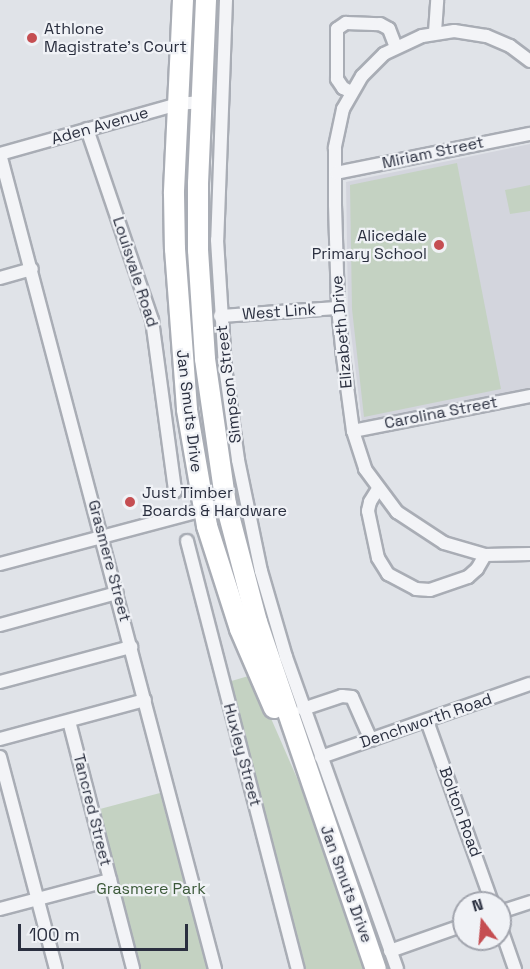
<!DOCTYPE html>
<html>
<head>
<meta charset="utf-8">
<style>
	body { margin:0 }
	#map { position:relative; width:530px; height:969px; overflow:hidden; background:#e0e3e8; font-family:"Space Grotesk",sans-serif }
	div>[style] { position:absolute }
	.built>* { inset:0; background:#d3d5dd }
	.green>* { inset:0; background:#c4d2c2; transform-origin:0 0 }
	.roads { filter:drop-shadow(2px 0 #a9adb5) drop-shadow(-2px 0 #a9adb5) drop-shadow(0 2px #a9adb5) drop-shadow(0 -2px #a9adb5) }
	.minor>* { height:12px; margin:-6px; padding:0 6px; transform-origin:6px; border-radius:6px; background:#f3f4f7 }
	.primary>* { height:20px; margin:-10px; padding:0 10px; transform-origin:10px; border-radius:10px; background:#fff }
	.dots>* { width:16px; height:16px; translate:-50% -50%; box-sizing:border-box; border:3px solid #f0f2f6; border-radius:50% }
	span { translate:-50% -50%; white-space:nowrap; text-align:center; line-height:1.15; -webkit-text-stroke:4.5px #f0f2f6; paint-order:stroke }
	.poi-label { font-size:16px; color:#2a2f3f }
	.left { translate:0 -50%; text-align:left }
	.right { translate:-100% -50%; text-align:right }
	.street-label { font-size:16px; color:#2a2f3f }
	.park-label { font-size:16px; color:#3b5938 }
	.north { position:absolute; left:452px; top:891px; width:60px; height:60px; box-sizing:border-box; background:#f0f2f6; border:2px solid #a1a4ad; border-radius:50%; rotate:344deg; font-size:16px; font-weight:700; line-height:24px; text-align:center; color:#2a2f3f }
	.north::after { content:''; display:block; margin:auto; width:21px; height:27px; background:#c54e52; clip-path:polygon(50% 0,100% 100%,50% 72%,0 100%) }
	.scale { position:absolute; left:18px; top:924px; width:170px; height:27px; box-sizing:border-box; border:3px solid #2a2f3f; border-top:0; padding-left:8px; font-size:18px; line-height:21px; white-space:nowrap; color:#2a2f3f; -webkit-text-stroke:4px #f0f2f6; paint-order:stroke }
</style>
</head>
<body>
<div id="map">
	<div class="built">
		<i style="clip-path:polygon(530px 144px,530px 388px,362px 423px,348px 309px,346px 182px)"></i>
	</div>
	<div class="green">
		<i style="clip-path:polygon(457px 163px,501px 389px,364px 417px,352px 309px,350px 185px)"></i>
		<i style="clip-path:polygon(530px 185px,530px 211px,510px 214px,505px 190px)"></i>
		<i style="clip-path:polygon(252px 675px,304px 794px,366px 969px,303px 969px,228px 682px)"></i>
		<i style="left:160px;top:793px;width:182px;height:66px;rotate:75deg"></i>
	</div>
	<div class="roads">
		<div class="minor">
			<i style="left:226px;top:0;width:240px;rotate:92.1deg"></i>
			<i style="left:217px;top:240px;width:127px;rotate:86.4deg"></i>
			<i style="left:225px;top:367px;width:94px;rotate:82deg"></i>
			<i style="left:238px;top:460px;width:113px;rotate:78.3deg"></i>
			<i style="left:261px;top:571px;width:90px;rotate:73.8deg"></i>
			<i style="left:286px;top:657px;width:331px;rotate:70.4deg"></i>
			<i style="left:435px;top:32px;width:32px;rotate:-86deg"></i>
			<i style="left:530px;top:61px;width:25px;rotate:-143deg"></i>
			<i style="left:510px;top:46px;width:26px;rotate:-157deg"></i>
			<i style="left:486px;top:36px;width:32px;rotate:-171deg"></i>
			<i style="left:454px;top:31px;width:32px;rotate:171deg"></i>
			<i style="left:422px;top:36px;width:42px;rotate:154.7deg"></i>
			<i style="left:384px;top:54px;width:31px;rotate:135deg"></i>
			<i style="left:362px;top:76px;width:38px;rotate:120deg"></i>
			<i style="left:343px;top:109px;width:40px;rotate:102deg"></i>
			<i style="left:335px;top:148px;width:57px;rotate:90deg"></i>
			<i style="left:335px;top:205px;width:103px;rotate:88.3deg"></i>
			<i style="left:338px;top:308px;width:49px;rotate:84.2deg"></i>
			<i style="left:343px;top:357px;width:75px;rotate:82.3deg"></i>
			<i style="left:353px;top:431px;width:40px;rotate:72deg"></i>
			<i style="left:365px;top:469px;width:54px;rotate:53.3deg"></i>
			<i style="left:397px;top:512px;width:56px;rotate:33.4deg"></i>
			<i style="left:444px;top:543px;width:43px;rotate:16.3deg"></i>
			<i style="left:485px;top:555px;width:45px;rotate:-1.3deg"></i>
			<i style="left:351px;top:92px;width:9px;rotate:-153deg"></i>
			<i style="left:343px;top:88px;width:11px;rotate:-124deg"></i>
			<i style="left:337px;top:79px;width:50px;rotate:-90deg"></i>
			<i style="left:337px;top:29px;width:11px;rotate:-34deg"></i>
			<i style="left:346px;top:23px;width:34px;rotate:2deg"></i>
			<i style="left:380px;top:24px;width:10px;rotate:29deg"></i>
			<i style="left:389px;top:29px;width:19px;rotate:69deg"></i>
			<i style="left:87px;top:129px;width:202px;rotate:71.2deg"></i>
			<i style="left:152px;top:320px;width:173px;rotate:82.3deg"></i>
			<i style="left:0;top:154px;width:843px;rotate:75.22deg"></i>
			<i style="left:0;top:154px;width:185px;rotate:-15.7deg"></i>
			<i style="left:178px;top:104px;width:23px;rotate:-5deg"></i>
			<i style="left:336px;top:173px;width:198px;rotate:-11.4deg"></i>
			<i style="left:0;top:278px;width:33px;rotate:-16deg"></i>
			<i style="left:220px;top:316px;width:118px;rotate:-3.9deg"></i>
			<i style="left:353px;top:431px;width:180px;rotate:-11.2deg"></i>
			<i style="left:378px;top:489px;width:15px;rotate:122deg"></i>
			<i style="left:370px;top:502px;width:9px;rotate:103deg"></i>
			<i style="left:368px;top:511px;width:48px;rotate:78deg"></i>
			<i style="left:378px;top:558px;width:19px;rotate:58deg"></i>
			<i style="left:388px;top:574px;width:32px;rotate:28deg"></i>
			<i style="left:416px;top:589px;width:14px;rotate:4deg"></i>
			<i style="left:430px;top:590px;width:40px;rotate:-18.9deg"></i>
			<i style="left:468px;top:577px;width:12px;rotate:-42deg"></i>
			<i style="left:477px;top:569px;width:16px;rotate:-60deg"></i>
			<i style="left:187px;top:541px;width:442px;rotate:75.5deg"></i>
			<i style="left:0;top:564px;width:234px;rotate:-14.9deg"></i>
			<i style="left:0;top:625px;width:121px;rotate:-15.3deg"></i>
			<i style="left:0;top:682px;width:136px;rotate:-15deg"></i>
			<i style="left:303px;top:709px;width:41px;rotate:-18.4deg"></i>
			<i style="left:342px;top:696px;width:10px;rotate:6deg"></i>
			<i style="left:352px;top:697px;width:47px;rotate:66.2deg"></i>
			<i style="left:69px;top:721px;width:256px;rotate:75.5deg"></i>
			<i style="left:427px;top:721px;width:193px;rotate:70.3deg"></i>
			<i style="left:0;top:739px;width:150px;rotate:-15.1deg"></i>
			<i style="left:0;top:757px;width:219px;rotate:75.2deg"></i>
			<i style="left:321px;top:757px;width:221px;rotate:-19.3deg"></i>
			<i style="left:0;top:909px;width:114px;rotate:-14.8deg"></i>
			<i style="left:500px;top:912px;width:32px;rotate:-18deg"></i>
			<i style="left:500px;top:926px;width:46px;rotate:70.8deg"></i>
			<i style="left:390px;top:951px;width:78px;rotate:-19.4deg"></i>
		</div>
		<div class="primary">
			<i style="left:183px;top:0;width:194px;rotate:92.7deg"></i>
			<i style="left:174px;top:194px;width:55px;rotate:89deg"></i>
			<i style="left:175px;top:249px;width:161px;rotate:85.7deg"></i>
			<i style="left:187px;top:410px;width:118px;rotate:80.2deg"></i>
			<i style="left:207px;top:526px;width:108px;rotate:72.2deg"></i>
			<i style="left:240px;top:629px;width:86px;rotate:66.7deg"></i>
			<i style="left:206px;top:0;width:183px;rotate:92.5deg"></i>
			<i style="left:198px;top:183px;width:67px;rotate:90deg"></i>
			<i style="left:198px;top:250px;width:109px;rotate:86.3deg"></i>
			<i style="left:205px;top:359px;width:147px;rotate:81.8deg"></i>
			<i style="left:226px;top:504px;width:122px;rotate:75.3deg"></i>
			<i style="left:257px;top:622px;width:367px;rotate:71.1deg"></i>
		</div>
	</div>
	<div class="dots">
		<i style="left:32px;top:38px;background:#c54e52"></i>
		<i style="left:439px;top:245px;background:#c54e52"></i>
		<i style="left:130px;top:502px;background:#c54e52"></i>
	</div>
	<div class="poi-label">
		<span class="left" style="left:44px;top:38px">Athlone<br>Magistrate's Court</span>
		<span class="right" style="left:427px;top:245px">Alicedale<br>Primary School</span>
		<span class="left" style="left:142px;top:502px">Just Timber<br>Boards &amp; Hardware</span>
	</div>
	<div class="street-label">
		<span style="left:100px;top:126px;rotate:-16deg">Aden Avenue</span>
		<span style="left:433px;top:153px;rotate:-12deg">Miriam Street</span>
		<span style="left:135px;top:272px;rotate:72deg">Louisvale Road</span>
		<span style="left:279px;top:312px;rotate:-4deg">West Link</span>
		<span style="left:342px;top:332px;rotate:-95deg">Elizabeth Drive</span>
		<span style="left:229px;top:384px;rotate:-97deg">Simpson Street</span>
		<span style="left:189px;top:411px;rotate:83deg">Jan Smuts Drive</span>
		<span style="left:441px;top:413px;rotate:-11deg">Carolina Street</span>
		<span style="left:109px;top:561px;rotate:75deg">Grasmere Street</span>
		<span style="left:426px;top:721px;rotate:-19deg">Denchworth Road</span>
		<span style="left:242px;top:755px;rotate:75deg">Huxley Street</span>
		<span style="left:92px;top:810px;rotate:76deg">Tancred Street</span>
		<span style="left:460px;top:812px;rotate:70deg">Bolton Road</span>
		<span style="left:346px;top:884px;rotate:70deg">Jan Smuts Drive</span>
	</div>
	<div class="park-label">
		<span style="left:151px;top:889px">Grasmere Park</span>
	</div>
	<div class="north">N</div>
	<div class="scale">100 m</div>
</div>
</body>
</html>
